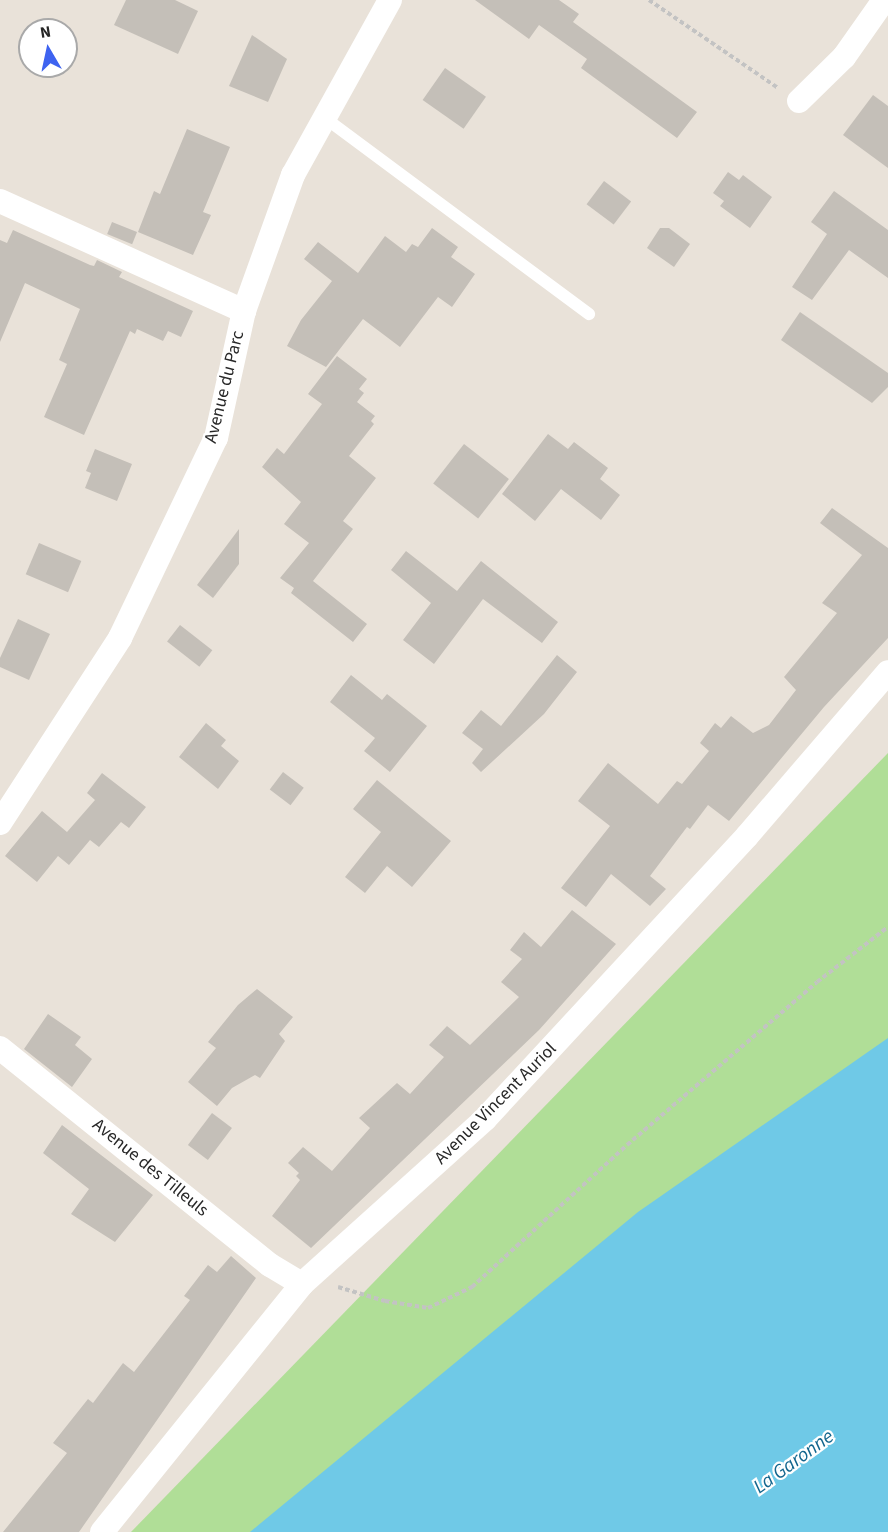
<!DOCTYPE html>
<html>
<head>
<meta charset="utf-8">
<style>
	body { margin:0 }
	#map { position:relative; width:888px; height:1532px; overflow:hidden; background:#e9e2d9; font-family:"Source Sans 3",sans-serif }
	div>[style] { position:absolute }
	.green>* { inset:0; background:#b0de97 }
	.water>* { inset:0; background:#6fc9e7 }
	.building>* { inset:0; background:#c4bfb8; transform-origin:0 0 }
	.path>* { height:4px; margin-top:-2px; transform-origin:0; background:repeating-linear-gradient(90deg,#c3c3c3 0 4.5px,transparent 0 7.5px) }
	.service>* { height:12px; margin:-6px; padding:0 6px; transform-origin:6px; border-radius:6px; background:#fff }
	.minor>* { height:24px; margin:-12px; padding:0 12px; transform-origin:12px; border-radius:12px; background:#fff }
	span { translate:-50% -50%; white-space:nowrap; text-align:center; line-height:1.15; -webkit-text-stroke:4.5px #fff; paint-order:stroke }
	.street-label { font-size:18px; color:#272727 }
	.water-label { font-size:20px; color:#13668e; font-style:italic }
	.north { position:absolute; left:18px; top:18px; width:60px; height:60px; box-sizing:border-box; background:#fff; border:2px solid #a9a9a9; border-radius:50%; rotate:351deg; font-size:16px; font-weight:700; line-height:24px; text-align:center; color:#272727 }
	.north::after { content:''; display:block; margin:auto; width:21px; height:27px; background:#3e63f0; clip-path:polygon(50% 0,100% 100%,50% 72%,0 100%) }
</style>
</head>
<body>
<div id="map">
	<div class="green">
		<i style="clip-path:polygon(888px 753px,888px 1060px,265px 1532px,131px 1532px)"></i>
	</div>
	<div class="water">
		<i style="clip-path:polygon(888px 1038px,888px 1532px,250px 1532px,638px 1212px)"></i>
	</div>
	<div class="building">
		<i style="clip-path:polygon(126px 0,175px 0,198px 11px,178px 54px,114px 25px)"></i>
		<i style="clip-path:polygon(475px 0,559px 0,579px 14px,573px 22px,697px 112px,677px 138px,581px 68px,587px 59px,539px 25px,529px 39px)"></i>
		<i style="clip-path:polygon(252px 35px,287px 59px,268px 102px,229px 86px)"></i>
		<i style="left:445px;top:68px;width:50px;height:39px;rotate:35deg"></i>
		<i style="clip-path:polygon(873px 95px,888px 106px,888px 168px,843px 135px)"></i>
		<i style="clip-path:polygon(187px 129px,230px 147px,203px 212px,211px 215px,193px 255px,138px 232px,154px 191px,160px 194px)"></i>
		<i style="clip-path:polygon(728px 172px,739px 180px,743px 175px,772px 197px,750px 228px,720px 206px,724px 201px,713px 193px)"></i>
		<i style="left:604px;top:181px;width:34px;height:29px;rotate:37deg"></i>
		<i style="clip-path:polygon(834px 191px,888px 230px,888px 278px,849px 250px,812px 300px,792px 287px,827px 234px,811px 222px)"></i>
		<i style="left:112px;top:222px;width:27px;height:13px;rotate:22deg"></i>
		<i style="clip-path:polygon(432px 228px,458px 247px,451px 257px,475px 274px,452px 307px,438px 297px,400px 347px,363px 319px,326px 367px,287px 346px,301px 320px,332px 281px,304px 259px,318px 242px,358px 273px,385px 236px,406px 252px,412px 244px,418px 247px)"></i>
		<i style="clip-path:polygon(660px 228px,669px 228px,690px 244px,674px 267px,647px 248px)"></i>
		<i style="clip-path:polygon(13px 230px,90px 265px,94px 266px,97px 260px,122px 272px,119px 277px,193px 311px,181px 337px,168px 331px,163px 341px,137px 329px,135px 334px,130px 331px,84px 435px,44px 417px,67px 364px,59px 360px,80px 309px,25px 283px,0 342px,0 240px,7px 243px)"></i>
		<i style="clip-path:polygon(800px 312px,888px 373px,888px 387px,872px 403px,781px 340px)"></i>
		<i style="clip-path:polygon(337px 356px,367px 379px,359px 389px,364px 393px,357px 402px,375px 416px,371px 421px,374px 424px,349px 456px,376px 478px,343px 521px,353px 529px,313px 581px,367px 624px,353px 642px,291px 593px,294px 588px,280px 578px,309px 543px,284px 524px,301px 502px,262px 467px,277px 448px,284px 454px,322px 404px,308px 394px)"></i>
		<i style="clip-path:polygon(548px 434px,568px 449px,574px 442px,608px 468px,600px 479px,620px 495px,601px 520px,561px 489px,535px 521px,502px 494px)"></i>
		<i style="left:464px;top:444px;width:57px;height:50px;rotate:38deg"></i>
		<i style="clip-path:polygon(95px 449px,132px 464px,117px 501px,85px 488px,91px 473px,86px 471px)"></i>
		<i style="clip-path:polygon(832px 508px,888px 548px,888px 638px,824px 707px,729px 821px,708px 805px,690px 829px,687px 827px,650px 876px,666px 889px,650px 906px,611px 874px,586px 907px,561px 888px,610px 826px,578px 801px,608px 763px,658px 804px,677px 781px,682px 784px,709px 751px,700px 743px,715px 723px,721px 728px,731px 716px,753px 733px,769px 725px,796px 690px,784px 677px,837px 613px,822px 603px,862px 555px,820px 523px)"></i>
		<i style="clip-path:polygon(239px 529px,239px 564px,213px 598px,197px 585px)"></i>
		<i style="left:39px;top:543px;width:46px;height:34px;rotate:23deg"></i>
		<i style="clip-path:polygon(406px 551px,457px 591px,481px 561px,558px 622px,542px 643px,483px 599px,434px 664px,403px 640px,431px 603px,391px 570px)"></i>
		<i style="clip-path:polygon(18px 619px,50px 634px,29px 680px,0 667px,0 658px)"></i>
		<i style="left:180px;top:625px;width:41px;height:21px;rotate:38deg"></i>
		<i style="clip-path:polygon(557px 655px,577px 672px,544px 714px,481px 772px,472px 763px,483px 749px,462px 733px,481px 710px,501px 726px)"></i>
		<i style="clip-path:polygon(351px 675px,382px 700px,387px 694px,427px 726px,390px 772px,364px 751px,375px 738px,330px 702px)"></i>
		<i style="clip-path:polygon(206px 723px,226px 740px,221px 746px,239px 761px,218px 789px,179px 757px)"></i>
		<i style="left:283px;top:772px;width:26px;height:22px;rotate:37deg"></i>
		<i style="clip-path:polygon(102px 773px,146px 807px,129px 828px,121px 822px,99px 847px,90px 840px,69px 865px,58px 856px,37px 882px,5px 856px,42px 811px,67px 832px,95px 800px,87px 793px)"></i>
		<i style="clip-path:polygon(377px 780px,451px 841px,412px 887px,387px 866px,365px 893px,345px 877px,381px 832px,353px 809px)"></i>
		<i style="clip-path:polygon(572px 910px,616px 944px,539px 1030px,311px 1248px,272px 1216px,300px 1180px,296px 1176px,299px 1173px,288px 1163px,303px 1147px,332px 1171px,370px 1128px,359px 1118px,397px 1083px,410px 1094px,444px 1057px,429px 1045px,447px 1026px,470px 1045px,519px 997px,501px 982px,522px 959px,510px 950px,524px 932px,541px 947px)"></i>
		<i style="clip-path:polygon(257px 989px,293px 1017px,279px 1034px,285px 1041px,260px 1078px,255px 1075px,232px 1088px,217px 1106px,188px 1082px,216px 1048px,208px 1042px,238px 1005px)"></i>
		<i style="clip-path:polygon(48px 1014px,81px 1037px,75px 1045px,92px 1059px,72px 1087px,24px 1049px)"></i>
		<i style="left:212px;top:1113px;width:25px;height:40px;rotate:37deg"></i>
		<i style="clip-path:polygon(62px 1125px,153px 1195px,115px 1242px,71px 1214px,89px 1189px,43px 1153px)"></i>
		<i style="clip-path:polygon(231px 1256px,256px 1278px,79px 1532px,3px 1532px,67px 1453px,53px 1443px,88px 1399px,93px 1403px,123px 1363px,134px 1372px,190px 1300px,184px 1296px,208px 1265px,217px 1272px)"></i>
	</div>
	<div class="path">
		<i style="left:649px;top:0;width:156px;rotate:34.3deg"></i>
		<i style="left:338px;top:1287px;width:49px;rotate:16.6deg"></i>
		<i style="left:385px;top:1301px;width:44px;rotate:9.2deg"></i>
		<i style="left:428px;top:1308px;width:49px;rotate:-25.5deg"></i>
		<i style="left:472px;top:1287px;width:210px;rotate:-42.5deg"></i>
		<i style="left:627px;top:1145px;width:250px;rotate:-40.6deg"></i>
		<i style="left:817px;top:982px;width:90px;rotate:-37.8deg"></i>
	</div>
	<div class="service">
		<i style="left:325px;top:118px;width:329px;rotate:36.6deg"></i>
	</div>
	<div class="minor">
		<i style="left:799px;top:101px;width:63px;rotate:-44.4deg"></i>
		<i style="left:844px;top:57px;width:70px;rotate:-54.9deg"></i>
		<i style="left:0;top:201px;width:268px;rotate:24.3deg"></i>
		<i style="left:0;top:823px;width:221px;rotate:-57deg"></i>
		<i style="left:120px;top:638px;width:222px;rotate:-64.4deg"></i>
		<i style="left:216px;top:438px;width:130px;rotate:-77.6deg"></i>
		<i style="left:244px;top:311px;width:145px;rotate:-70.2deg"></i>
		<i style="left:293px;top:175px;width:200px;rotate:-61deg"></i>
		<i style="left:0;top:1048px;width:346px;rotate:38.8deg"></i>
		<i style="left:270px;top:1265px;width:37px;rotate:31deg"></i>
		<i style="left:102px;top:1532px;width:319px;rotate:-51.1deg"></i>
		<i style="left:302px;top:1284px;width:246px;rotate:-42deg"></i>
		<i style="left:485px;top:1119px;width:386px;rotate:-47.2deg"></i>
		<i style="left:747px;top:836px;width:216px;rotate:-49.3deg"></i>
	</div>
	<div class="street-label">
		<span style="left:225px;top:387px;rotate:-76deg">Avenue du Parc</span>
		<span style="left:496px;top:1104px;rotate:-45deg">Avenue Vincent Auriol</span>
		<span style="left:150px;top:1168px;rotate:39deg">Avenue des Tilleuls</span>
	</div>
	<div class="water-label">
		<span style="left:794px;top:1462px;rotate:-36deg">La Garonne</span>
	</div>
	<div class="north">N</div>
</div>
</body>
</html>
